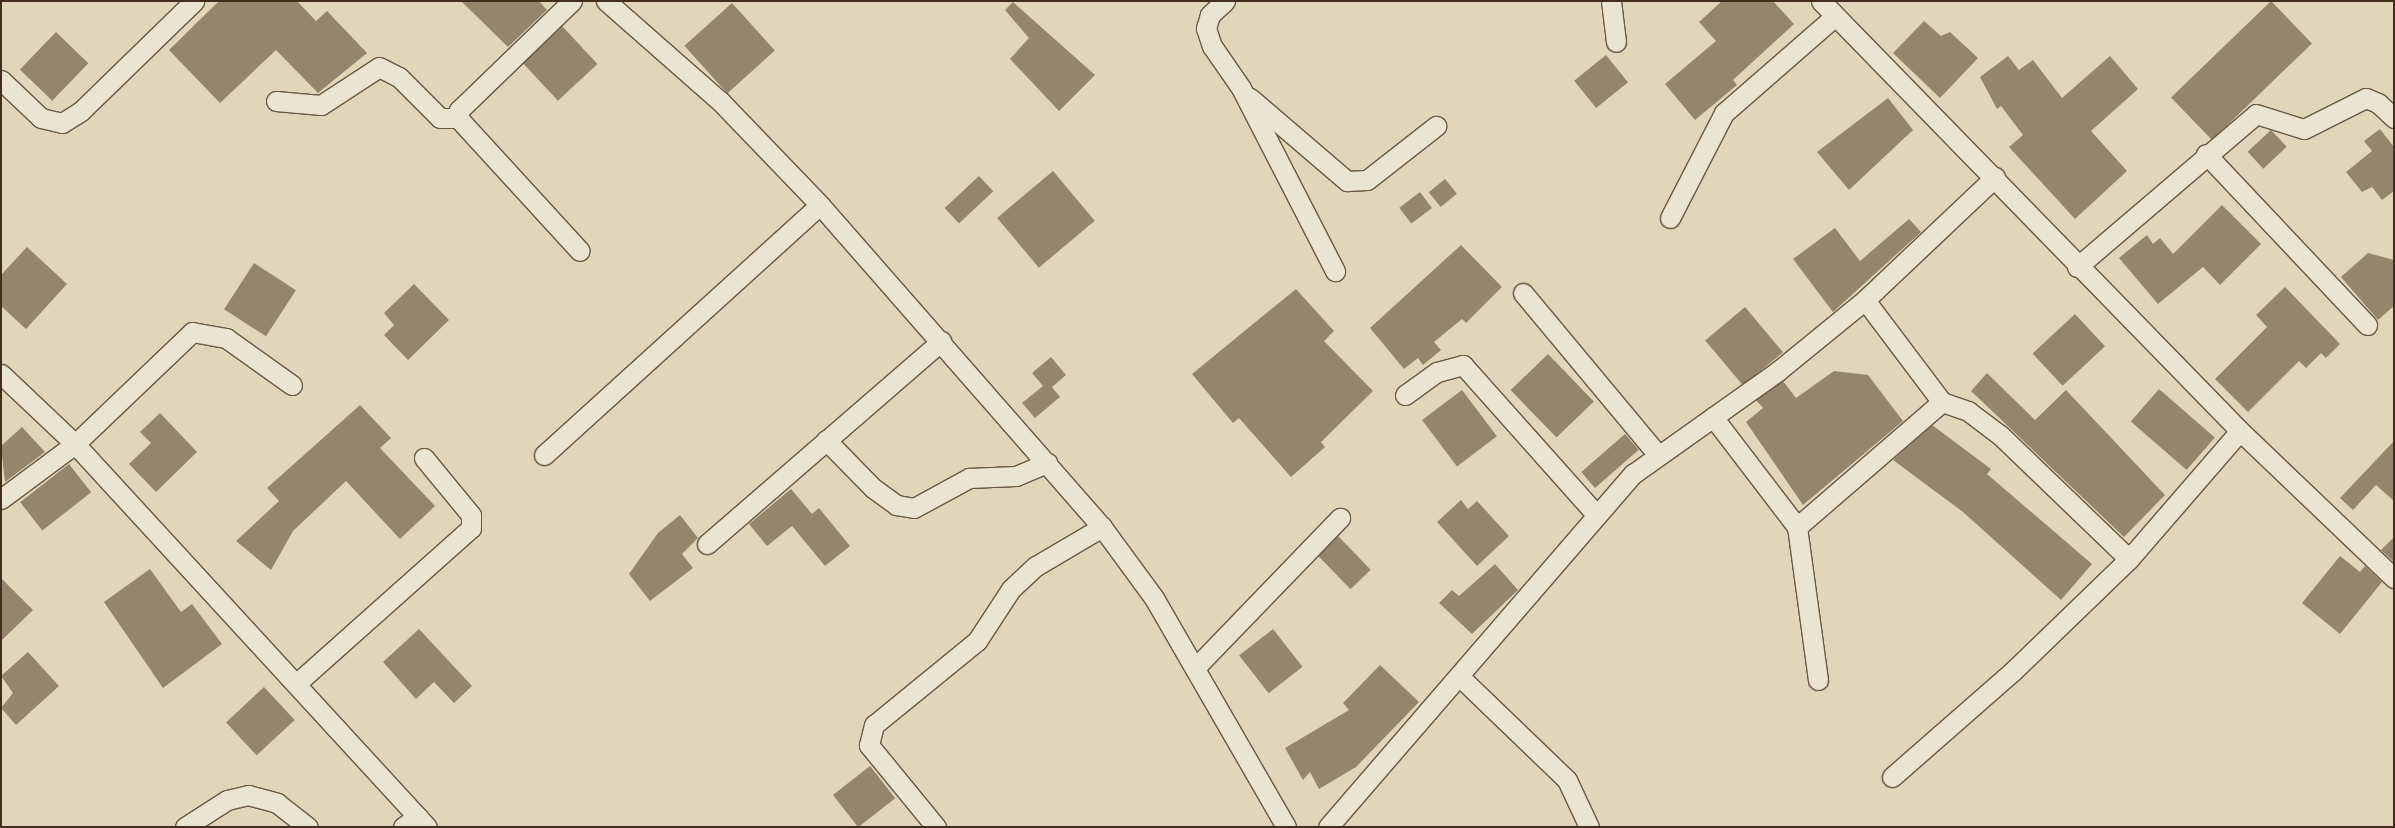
<!DOCTYPE html>
<html>
<head>
<meta charset="utf-8">
<style>
	body { margin:0 }
	#map { position:relative; width:2395px; height:828px; overflow:hidden; background:#e2d6ba; font-family:"IM FELL English",serif }
	div>[style] { position:absolute }
	.building>* { inset:0; background:#95856f; transform-origin:0 0 }
	.roads { filter:drop-shadow(1px 0 #6a5745) drop-shadow(-1px 0 #6a5745) drop-shadow(0 1px #6a5745) drop-shadow(0 -1px #6a5745) }
	.minor>* { height:19px; margin:-9.5px; padding:0 9.5px; transform-origin:9.5px; border-radius:9.5px; background:#ece4d2 }
	span { translate:-50% -50%; white-space:nowrap; text-align:center; line-height:1.15; -webkit-text-stroke:4px #ece4d2; paint-order:stroke }
	.frame { position:absolute; inset:0; border:2px solid #422d1e; pointer-events:none }
</style>
</head>
<body>
<div id="map">
	<div class="building">
		<i style="clip-path:polygon(219px 1px,297px 1px,316px 21px,327px 11px,367px 53px,318px 93px,276px 50px,220px 103px,169px 50px)"></i>
		<i style="clip-path:polygon(461px 1px,539px 1px,547px 10px,508px 47px)"></i>
		<i style="clip-path:polygon(1722px 1px,1773px 1px,1794px 24px,1733px 80px,1737px 85px,1695px 120px,1665px 84px,1716px 41px,1699px 22px)"></i>
		<i style="left:2271px;top:1px;width:59px;height:139px;rotate:46deg"></i>
		<i style="clip-path:polygon(1013px 2px,1095px 75px,1059px 111px,1010px 59px,1029px 38px,1005px 10px)"></i>
		<i style="left:732px;top:3px;width:64px;height:64px;rotate:48deg"></i>
		<i style="clip-path:polygon(1924px 21px,1941px 36px,1950px 32px,1978px 58px,1940px 98px,1893px 53px)"></i>
		<i style="left:562px;top:26px;width:52px;height:54px;rotate:47deg"></i>
		<i style="left:56px;top:32px;width:45px;height:52px;rotate:44deg"></i>
		<i style="left:1606px;top:55px;width:35px;height:41px;rotate:51deg"></i>
		<i style="clip-path:polygon(2008px 56px,2019px 70px,2033px 60px,2062px 98px,2110px 56px,2138px 89px,2091px 131px,2127px 171px,2075px 219px,2009px 147px,2023px 135px,2001px 106px,1997px 109px,1980px 77px)"></i>
		<i style="clip-path:polygon(1888px 98px,1913px 130px,1849px 190px,1817px 152px)"></i>
		<i style="clip-path:polygon(2380px 129px,2394px 147px,2394px 191px,2382px 200px,2372px 187px,2362px 192px,2346px 172px,2372px 151px,2364px 141px)"></i>
		<i style="left:2271px;top:130px;width:23px;height:32px;rotate:47deg"></i>
		<i style="left:1053px;top:171px;width:65px;height:73px;rotate:50deg"></i>
		<i style="left:979px;top:176px;width:21px;height:47px;rotate:47deg"></i>
		<i style="left:1445px;top:179px;width:19px;height:21px;rotate:51deg"></i>
		<i style="left:1420px;top:192px;width:20px;height:26px;rotate:53deg"></i>
		<i style="clip-path:polygon(2222px 205px,2261px 244px,2220px 285px,2203px 267px,2158px 304px,2119px 258px,2147px 235px,2153px 244px,2160px 238px,2173px 254px)"></i>
		<i style="clip-path:polygon(1909px 219px,1921px 232px,1833px 312px,1793px 259px,1835px 228px,1860px 261px)"></i>
		<i style="clip-path:polygon(1461px 245px,1502px 287px,1466px 323px,1462px 319px,1434px 342px,1441px 350px,1423px 365px,1418px 358px,1404px 369px,1370px 328px)"></i>
		<i style="clip-path:polygon(27px 247px,67px 284px,26px 329px,1px 306px,1px 275px)"></i>
		<i style="clip-path:polygon(2368px 253px,2394px 260px,2394px 306px,2378px 320px,2341px 277px)"></i>
		<i style="left:254px;top:263px;width:50px;height:55px;rotate:33deg"></i>
		<i style="clip-path:polygon(414px 284px,449px 320px,408px 360px,384px 335px,394px 325px,384px 313px)"></i>
		<i style="clip-path:polygon(2285px 287px,2340px 344px,2326px 358px,2321px 353px,2306px 368px,2299px 361px,2248px 412px,2215px 379px,2267px 327px,2256px 315px)"></i>
		<i style="clip-path:polygon(1296px 289px,1334px 331px,1324px 341px,1373px 391px,1321px 442px,1325px 447px,1291px 477px,1239px 418px,1233px 423px,1192px 374px)"></i>
		<i style="left:1745px;top:307px;width:59px;height:52px;rotate:50deg"></i>
		<i style="left:2075px;top:314px;width:44px;height:58px;rotate:47deg"></i>
		<i style="left:1548px;top:354px;width:66px;height:52px;rotate:46deg"></i>
		<i style="clip-path:polygon(1051px 357px,1066px 375px,1052px 387px,1060px 397px,1035px 418px,1022px 403px,1043px 386px,1032px 373px)"></i>
		<i style="clip-path:polygon(1834px 371px,1868px 375px,1903px 421px,1803px 505px,1746px 422px,1763px 408px,1756px 400px,1783px 381px,1796px 398px)"></i>
		<i style="clip-path:polygon(1987px 373px,2035px 420px,2066px 390px,2165px 495px,2124px 537px,1971px 391px)"></i>
		<i style="left:2159px;top:389px;width:74px;height:43px;rotate:41deg"></i>
		<i style="left:1462px;top:390px;width:58px;height:50px;rotate:53deg"></i>
		<i style="clip-path:polygon(360px 405px,391px 438px,380px 448px,435px 506px,400px 539px,346px 481px,293px 531px,271px 570px,236px 541px,279px 501px,267px 488px)"></i>
		<i style="clip-path:polygon(160px 413px,197px 452px,156px 492px,129px 464px,151px 443px,140px 432px)"></i>
		<i style="clip-path:polygon(1932px 425px,1991px 469px,1987px 474px,2092px 564px,2061px 600px,1963px 512px,1893px 460px)"></i>
		<i style="clip-path:polygon(22px 427px,45px 452px,5px 482px,1px 446px)"></i>
		<i style="left:1625px;top:434px;width:21px;height:58px;rotate:49deg"></i>
		<i style="clip-path:polygon(2394px 441px,2394px 501px,2376px 485px,2353px 510px,2340px 498px)"></i>
		<i style="left:69px;top:464px;width:36px;height:62px;rotate:52deg"></i>
		<i style="clip-path:polygon(791px 489px,812px 514px,819px 508px,850px 546px,825px 566px,792px 526px,767px 546px,749px 524px)"></i>
		<i style="clip-path:polygon(1461px 500px,1468px 509px,1477px 501px,1509px 536px,1477px 566px,1437px 522px)"></i>
		<i style="clip-path:polygon(680px 515px,698px 538px,682px 554px,693px 568px,650px 601px,629px 574px,658px 533px)"></i>
		<i style="left:1338px;top:536px;width:47px;height:28px;rotate:46deg"></i>
		<i style="clip-path:polygon(2394px 537px,2394px 562px,2381px 550px)"></i>
		<i style="clip-path:polygon(2340px 556px,2360px 572px,2365px 566px,2382px 582px,2340px 634px,2302px 603px)"></i>
		<i style="clip-path:polygon(1495px 564px,1518px 590px,1472px 634px,1439px 603px,1452px 590px,1459px 596px)"></i>
		<i style="clip-path:polygon(150px 569px,181px 612px,192px 604px,222px 644px,163px 688px,104px 602px)"></i>
		<i style="clip-path:polygon(1px 578px,33px 610px,1px 641px)"></i>
		<i style="clip-path:polygon(419px 629px,472px 686px,454px 703px,434px 682px,416px 699px,383px 662px)"></i>
		<i style="left:1273px;top:629px;width:48px;height:43px;rotate:52deg"></i>
		<i style="clip-path:polygon(28px 652px,59px 686px,16px 725px,1px 708px,13px 693px,1px 676px)"></i>
		<i style="clip-path:polygon(1380px 665px,1419px 702px,1356px 767px,1319px 789px,1310px 772px,1303px 780px,1285px 748px,1349px 710px,1343px 703px)"></i>
		<i style="left:264px;top:687px;width:45px;height:52px;rotate:47deg"></i>
		<i style="left:870px;top:766px;width:41px;height:47px;rotate:52deg"></i>
	</div>
	<div class="roads">
		<div class="minor">
			<i style="left:572px;top:1px;width:157px;rotate:136deg"></i>
			<i style="left:459px;top:110px;width:8px;rotate:97deg"></i>
			<i style="left:458px;top:118px;width:180px;rotate:47.5deg"></i>
			<i style="left:606px;top:1px;width:152px;rotate:41.3deg"></i>
			<i style="left:720px;top:101px;width:144px;rotate:46.1deg"></i>
			<i style="left:820px;top:205px;width:428px;rotate:48.8deg"></i>
			<i style="left:1102px;top:527px;width:88px;rotate:53.8deg"></i>
			<i style="left:1154px;top:598px;width:264px;rotate:60deg"></i>
			<i style="left:1225px;top:1px;width:21px;rotate:137deg"></i>
			<i style="left:1210px;top:15px;width:14px;rotate:107deg"></i>
			<i style="left:1206px;top:28px;width:19px;rotate:72deg"></i>
			<i style="left:1212px;top:46px;width:51px;rotate:55.4deg"></i>
			<i style="left:1241px;top:88px;width:206px;rotate:62.8deg"></i>
			<i style="left:1611px;top:1px;width:41px;rotate:83deg"></i>
			<i style="left:1821px;top:1px;width:600px;rotate:45.74deg"></i>
			<i style="left:2240px;top:431px;width:213px;rotate:43.7deg"></i>
			<i style="left:1px;top:80px;width:55px;rotate:43.5deg"></i>
			<i style="left:41px;top:118px;width:22px;rotate:13deg"></i>
			<i style="left:62px;top:123px;width:22px;rotate:-32deg"></i>
			<i style="left:81px;top:111px;width:158px;rotate:-44.2deg"></i>
			<i style="left:1250px;top:98px;width:128px;rotate:40.6deg"></i>
			<i style="left:1347px;top:181px;width:20px;rotate:-3deg"></i>
			<i style="left:1367px;top:180px;width:88px;rotate:-38deg"></i>
			<i style="left:276px;top:101px;width:45px;rotate:5.1deg"></i>
			<i style="left:321px;top:105px;width:69px;rotate:-33.2deg"></i>
			<i style="left:379px;top:67px;width:22px;rotate:27deg"></i>
			<i style="left:399px;top:77px;width:58px;rotate:45deg"></i>
			<i style="left:440px;top:118px;width:18px"></i>
			<i style="left:2206px;top:154px;width:235px;rotate:46.7deg"></i>
			<i style="left:1670px;top:218px;width:118px;rotate:-62.8deg"></i>
			<i style="left:1724px;top:113px;width:147px;rotate:-41.1deg"></i>
			<i style="left:2077px;top:267px;width:235px;rotate:-40.5deg"></i>
			<i style="left:2256px;top:114px;width:50px;rotate:17.4deg"></i>
			<i style="left:2304px;top:129px;width:69px;rotate:-26.6deg"></i>
			<i style="left:2366px;top:98px;width:13px;rotate:23deg"></i>
			<i style="left:2378px;top:103px;width:22px;rotate:43deg"></i>
			<i style="left:1523px;top:293px;width:211px;rotate:50.2deg"></i>
			<i style="left:1865px;top:300px;width:128px;rotate:53deg"></i>
			<i style="left:1942px;top:402px;width:28px;rotate:19deg"></i>
			<i style="left:1968px;top:411px;width:40px;rotate:37deg"></i>
			<i style="left:2000px;top:435px;width:179px;rotate:43.9deg"></i>
			<i style="left:1px;top:374px;width:102px;rotate:43.4deg"></i>
			<i style="left:75px;top:444px;width:520px;rotate:47.42deg"></i>
			<i style="left:1405px;top:395px;width:39px;rotate:-36deg"></i>
			<i style="left:1437px;top:372px;width:27px;rotate:-15deg"></i>
			<i style="left:1463px;top:365px;width:198px;rotate:48.3deg"></i>
			<i style="left:1713px;top:417px;width:138px;rotate:52.6deg"></i>
			<i style="left:826px;top:440px;width:67px;rotate:45.6deg"></i>
			<i style="left:873px;top:488px;width:29px;rotate:36deg"></i>
			<i style="left:896px;top:505px;width:18px;rotate:9deg"></i>
			<i style="left:914px;top:508px;width:63px;rotate:-28.6deg"></i>
			<i style="left:969px;top:478px;width:47px;rotate:-2.4deg"></i>
			<i style="left:1016px;top:476px;width:34px;rotate:-23deg"></i>
			<i style="left:544px;top:455px;width:372px;rotate:-42.2deg"></i>
			<i style="left:1px;top:499px;width:92px;rotate:-36.6deg"></i>
			<i style="left:75px;top:444px;width:162px;rotate:-43.7deg"></i>
			<i style="left:192px;top:332px;width:35px;rotate:10deg"></i>
			<i style="left:226px;top:338px;width:81px;rotate:35.5deg"></i>
			<i style="left:707px;top:544px;width:310px;rotate:-40.9deg"></i>
			<i style="left:1195px;top:668px;width:209px;rotate:-46deg"></i>
			<i style="left:1459px;top:676px;width:150px;rotate:43.9deg"></i>
			<i style="left:1567px;top:780px;width:52px;rotate:64.9deg"></i>
			<i style="left:1818px;top:680px;width:154px;rotate:-97.8deg"></i>
			<i style="left:1797px;top:527px;width:191px;rotate:-40.8deg"></i>
			<i style="left:297px;top:683px;width:233px;rotate:-41.7deg"></i>
			<i style="left:471px;top:528px;width:13px;rotate:-90deg"></i>
			<i style="left:471px;top:515px;width:74px;rotate:-129.5deg"></i>
			<i style="left:1892px;top:777px;width:161px;rotate:-41.2deg"></i>
			<i style="left:2013px;top:671px;width:161px;rotate:-44deg"></i>
			<i style="left:2129px;top:559px;width:169px;rotate:-49.1deg"></i>
			<i style="left:185px;top:827px;width:50px;rotate:-32.7deg"></i>
			<i style="left:227px;top:800px;width:22px;rotate:-13deg"></i>
			<i style="left:248px;top:795px;width:30px;rotate:15deg"></i>
			<i style="left:277px;top:803px;width:39px;rotate:38deg"></i>
			<i style="left:403px;top:827px;width:18px;rotate:-34deg"></i>
			<i style="left:936px;top:827px;width:106px;rotate:-129.3deg"></i>
			<i style="left:869px;top:745px;width:21px;rotate:-76deg"></i>
			<i style="left:874px;top:725px;width:133px;rotate:-39.2deg"></i>
			<i style="left:977px;top:641px;width:62px;rotate:-56.8deg"></i>
			<i style="left:1011px;top:589px;width:34px;rotate:-43deg"></i>
			<i style="left:1036px;top:566px;width:77px;rotate:-30.6deg"></i>
			<i style="left:1328px;top:827px;width:467px;rotate:-49.2deg"></i>
			<i style="left:1633px;top:474px;width:178px;rotate:-35.4deg"></i>
			<i style="left:1778px;top:371px;width:112px;rotate:-39.2deg"></i>
			<i style="left:1865px;top:300px;width:179px;rotate:-43.4deg"></i>
		</div>
	</div>
	<div class="frame"></div>
</div>
</body>
</html>
